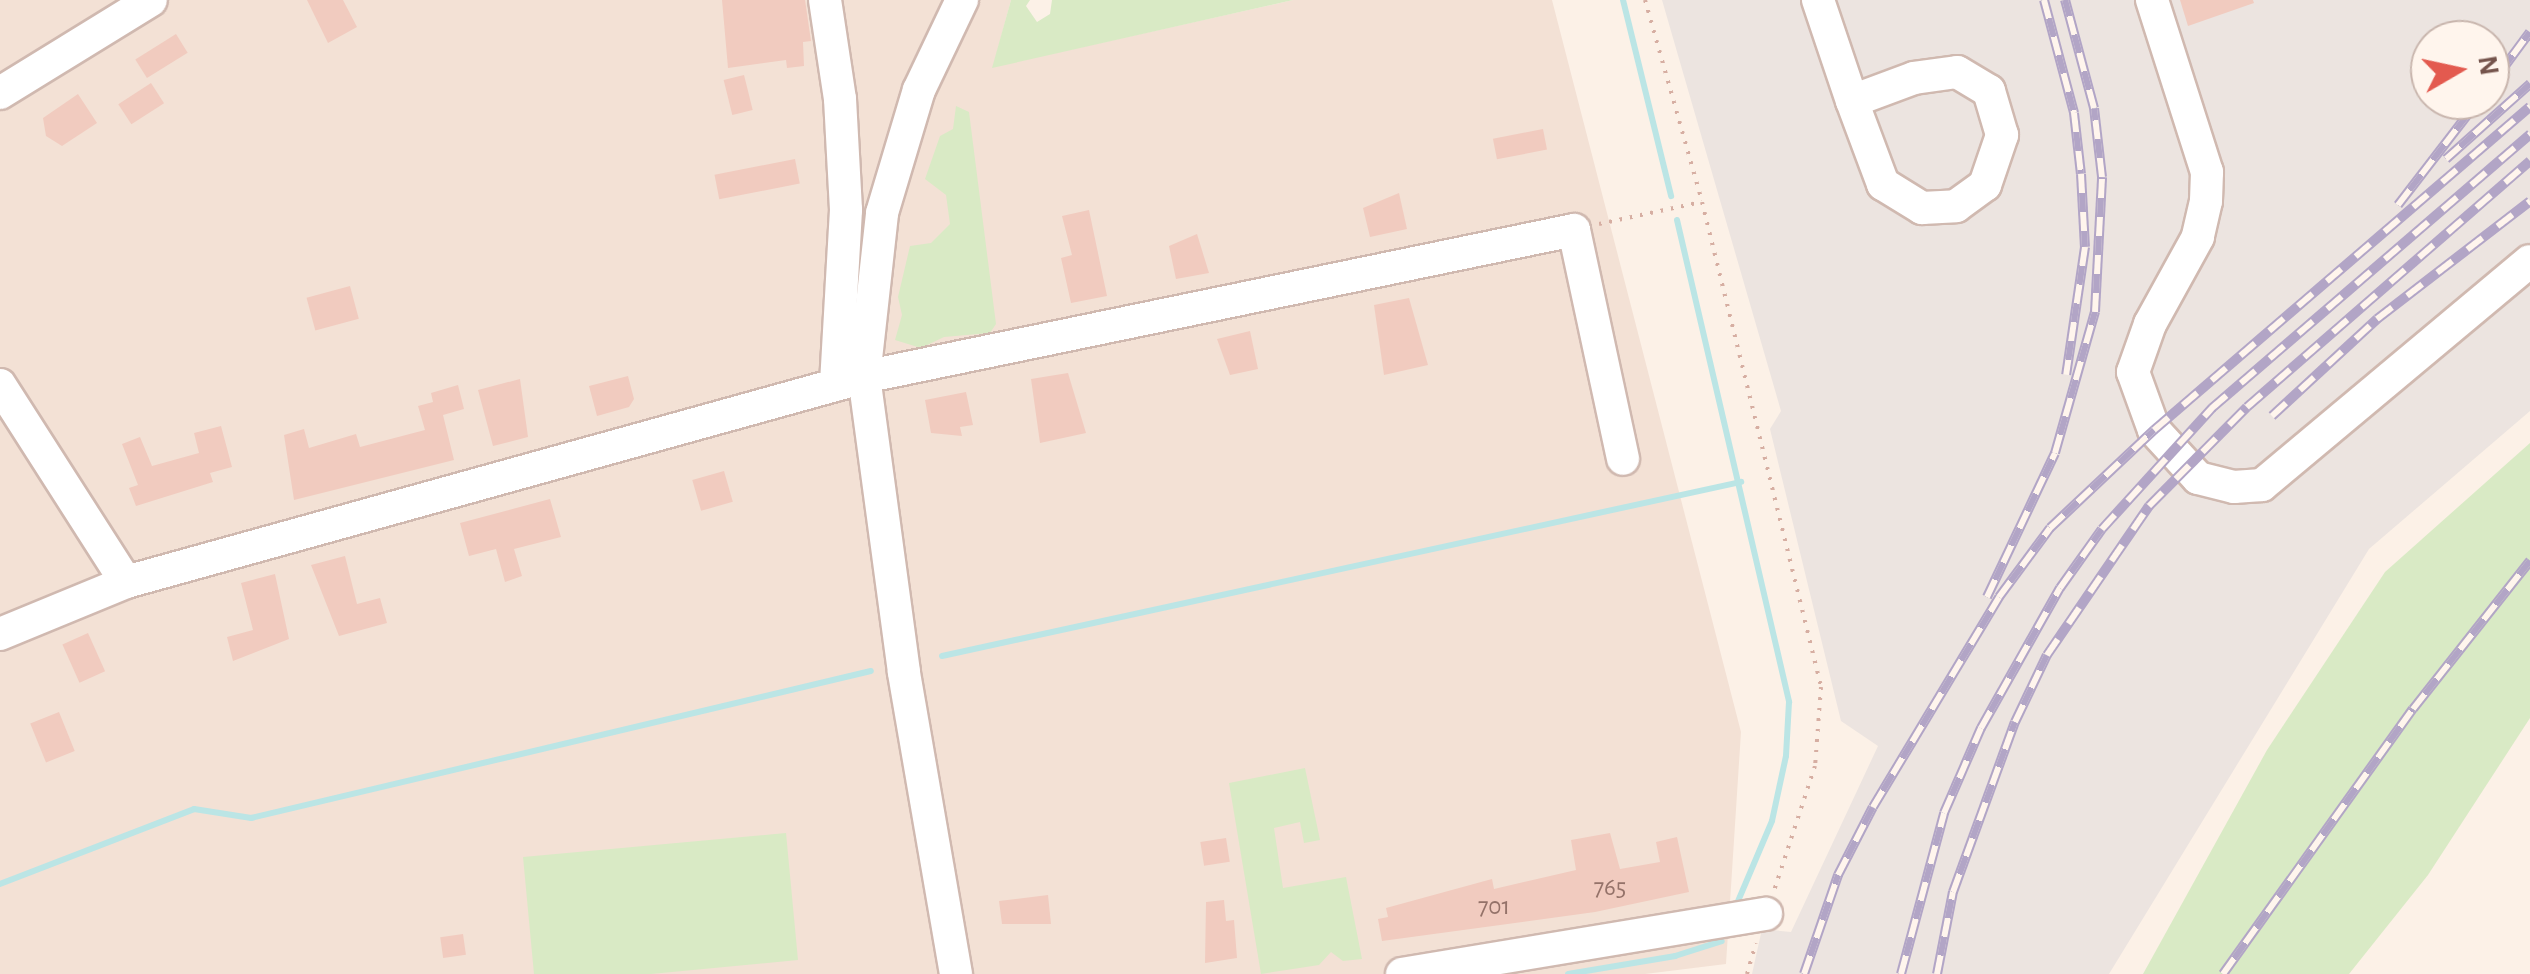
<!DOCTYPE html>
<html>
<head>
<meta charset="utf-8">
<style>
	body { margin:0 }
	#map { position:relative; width:2530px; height:974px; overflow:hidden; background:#fcf1e7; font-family:"Alegreya Sans",sans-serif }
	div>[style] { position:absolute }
	.residential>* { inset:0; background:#f3e1d5 }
	.industrial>* { inset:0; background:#ece4e0 }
	.green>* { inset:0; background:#d9eac5 }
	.stream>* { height:6px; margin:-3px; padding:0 3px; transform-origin:3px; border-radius:3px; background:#bbe5e5 }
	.building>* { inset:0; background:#f1cbbf; transform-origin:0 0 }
	.path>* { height:4px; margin-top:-2px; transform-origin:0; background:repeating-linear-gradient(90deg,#d6aea2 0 2.5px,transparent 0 10.5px) }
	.roads { filter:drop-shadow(2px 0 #d0b9b0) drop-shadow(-2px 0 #d0b9b0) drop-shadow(0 2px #d0b9b0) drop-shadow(0 -2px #d0b9b0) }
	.minor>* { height:32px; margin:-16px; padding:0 16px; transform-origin:16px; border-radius:16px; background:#fff }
	.rail>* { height:10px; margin-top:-5px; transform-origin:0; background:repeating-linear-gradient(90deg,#fff5ed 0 19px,#b2a5c6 0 38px); box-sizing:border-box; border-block:2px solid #b2a5c6 }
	span { translate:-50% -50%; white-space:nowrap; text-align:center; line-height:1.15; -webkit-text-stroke:8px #fff5ed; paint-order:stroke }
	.number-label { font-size:25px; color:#947269 }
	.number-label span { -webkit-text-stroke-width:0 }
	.north { position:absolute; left:2410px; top:20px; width:100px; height:100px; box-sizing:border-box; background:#fff5ed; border:2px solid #c8b5ad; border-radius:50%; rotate:81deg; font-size:28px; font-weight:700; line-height:40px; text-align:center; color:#75544c }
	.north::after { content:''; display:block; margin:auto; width:35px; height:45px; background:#e35a4f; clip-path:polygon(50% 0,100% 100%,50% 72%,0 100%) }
</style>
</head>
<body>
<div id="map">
	<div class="residential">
		<i style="clip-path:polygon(0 0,1011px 0,993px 67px,1293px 0,1552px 0,1741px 732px,1726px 964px,1645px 974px,0 974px)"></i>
	</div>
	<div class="industrial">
		<i style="clip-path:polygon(evenodd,1662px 0,2530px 0,2530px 411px,2369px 549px,2109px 974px,1752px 974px,1762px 929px,1791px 932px,1878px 746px,1841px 721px,1770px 429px,1781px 411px,1662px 0,2430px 40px,2490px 40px,2490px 100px,2430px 100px,2430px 40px)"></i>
	</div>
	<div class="green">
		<i style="clip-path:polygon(1011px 0,1030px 0,1026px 6px,1037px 22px,1050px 14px,1052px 0,1293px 0,992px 68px)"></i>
		<i style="clip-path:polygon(956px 106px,969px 112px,996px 324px,990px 333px,944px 337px,921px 348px,895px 340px,902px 315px,898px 297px,910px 246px,931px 243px,950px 224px,946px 195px,925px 179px,940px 136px,953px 129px)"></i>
		<i style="clip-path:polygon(2530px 443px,2530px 718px,2428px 875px,2349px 974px,2143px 974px,2267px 750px,2385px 572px)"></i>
		<i style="clip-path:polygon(1305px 768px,1320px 840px,1304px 843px,1300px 822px,1274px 828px,1283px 888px,1346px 877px,1362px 959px,1343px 961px,1331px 952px,1319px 965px,1261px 974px,1229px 783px)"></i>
		<i style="clip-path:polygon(786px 833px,798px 960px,651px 974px,534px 974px,523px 857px)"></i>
	</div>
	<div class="stream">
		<i style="left:1623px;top:0;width:202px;rotate:76.2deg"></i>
		<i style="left:1677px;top:220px;width:495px;rotate:76.9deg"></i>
		<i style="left:1789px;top:702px;width:54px;rotate:93.2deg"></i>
		<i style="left:1786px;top:756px;width:66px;rotate:102.2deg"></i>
		<i style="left:1772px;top:821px;width:87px;rotate:113deg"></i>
		<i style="left:942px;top:656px;width:818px;rotate:-12.29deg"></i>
		<i style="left:0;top:884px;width:208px;rotate:-21.1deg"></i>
		<i style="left:194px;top:809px;width:58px;rotate:9deg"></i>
		<i style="left:251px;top:818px;width:637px;rotate:-13.34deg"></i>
		<i style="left:1568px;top:974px;width:109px;rotate:-9.5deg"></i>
		<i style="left:1675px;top:956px;width:49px;rotate:-17.7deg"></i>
	</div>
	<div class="building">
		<i style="clip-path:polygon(307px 0,343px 0,357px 27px,328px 43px)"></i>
		<i style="clip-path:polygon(722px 0,805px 0,811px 41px,803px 42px,804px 66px,787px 68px,786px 60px,728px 68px)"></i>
		<i style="clip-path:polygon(2180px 0,2253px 0,2254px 3px,2188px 26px)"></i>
		<i style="left:176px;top:34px;width:22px;height:48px;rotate:58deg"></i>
		<i style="left:744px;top:75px;width:36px;height:21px;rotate:76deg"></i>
		<i style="left:151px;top:83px;width:24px;height:39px;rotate:57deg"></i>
		<i style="clip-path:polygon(78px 94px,97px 123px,62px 146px,46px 136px,43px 118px)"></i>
		<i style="left:1543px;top:129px;width:21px;height:51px;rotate:79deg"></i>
		<i style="left:795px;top:159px;width:25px;height:82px;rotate:79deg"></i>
		<i style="clip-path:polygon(1399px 193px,1407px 229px,1370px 237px,1363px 208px)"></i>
		<i style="clip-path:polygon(1089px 210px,1107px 296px,1071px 303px,1061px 258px,1072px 255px,1062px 216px)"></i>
		<i style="clip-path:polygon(1197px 234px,1209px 273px,1176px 279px,1169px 246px)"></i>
		<i style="left:350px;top:286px;width:34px;height:45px;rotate:75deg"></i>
		<i style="clip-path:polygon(1409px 298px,1428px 365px,1384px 375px,1374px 305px)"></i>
		<i style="clip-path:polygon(1250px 331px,1258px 369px,1230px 375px,1217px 339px)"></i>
		<i style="clip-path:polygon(1068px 373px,1086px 433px,1040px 443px,1031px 379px)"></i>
		<i style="clip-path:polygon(628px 376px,634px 399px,629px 407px,597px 416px,589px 386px)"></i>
		<i style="clip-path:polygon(520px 379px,528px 437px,493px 446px,478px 390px)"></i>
		<i style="clip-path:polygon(458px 385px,464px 409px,443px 415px,454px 460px,294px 500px,284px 435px,304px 429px,309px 448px,356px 434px,360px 447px,425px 430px,418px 406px,433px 402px,431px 393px)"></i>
		<i style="clip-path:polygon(966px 392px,973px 425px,960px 427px,962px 436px,931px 433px,925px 400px)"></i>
		<i style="clip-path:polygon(221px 426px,232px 467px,210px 473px,213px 482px,136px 506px,129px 488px,138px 485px,122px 444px,140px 437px,152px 466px,199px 453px,194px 433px)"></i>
		<i style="left:724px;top:471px;width:32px;height:33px;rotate:74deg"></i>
		<i style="clip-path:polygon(550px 499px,561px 537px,514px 549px,522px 576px,505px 582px,496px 549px,469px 556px,460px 523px)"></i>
		<i style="clip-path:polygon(345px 556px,357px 604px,380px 598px,387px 623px,339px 636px,311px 565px)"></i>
		<i style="clip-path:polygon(275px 574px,289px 639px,233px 661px,227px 637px,253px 630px,241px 583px)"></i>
		<i style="left:88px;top:633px;width:42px;height:28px;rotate:66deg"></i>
		<i style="left:59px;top:712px;width:42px;height:31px;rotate:68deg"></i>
		<i style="clip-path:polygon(1610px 833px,1620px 869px,1660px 862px,1656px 842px,1677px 837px,1689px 892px,1595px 912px,1382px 941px,1378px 919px,1388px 917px,1386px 908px,1492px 879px,1494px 889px,1576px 870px,1571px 840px)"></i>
		<i style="left:1226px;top:838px;width:24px;height:26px;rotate:81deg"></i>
		<i style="clip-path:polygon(1048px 895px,1051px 924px,1002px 924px,999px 901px)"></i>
		<i style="clip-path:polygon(1224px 900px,1226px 921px,1234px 920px,1237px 958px,1205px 963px,1206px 902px)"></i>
		<i style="left:463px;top:934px;width:21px;height:23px;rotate:82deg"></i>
	</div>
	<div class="path">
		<i style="left:1645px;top:0;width:210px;rotate:74.2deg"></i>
		<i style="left:1702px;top:202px;width:499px;rotate:76.2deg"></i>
		<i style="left:1821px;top:687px;width:79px;rotate:94.3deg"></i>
		<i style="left:1815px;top:766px;width:132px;rotate:108.2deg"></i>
		<i style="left:1599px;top:224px;width:105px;rotate:-12.1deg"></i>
		<i style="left:1747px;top:974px;width:32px;rotate:-74deg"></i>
	</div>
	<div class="roads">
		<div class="minor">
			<i style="left:825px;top:0;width:100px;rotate:81.4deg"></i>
			<i style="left:840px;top:99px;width:111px;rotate:86.9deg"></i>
			<i style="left:846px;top:210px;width:175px;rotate:93.3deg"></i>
			<i style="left:1818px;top:0;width:107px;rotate:71.4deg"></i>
			<i style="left:1852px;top:101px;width:89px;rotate:69.5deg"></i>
			<i style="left:1883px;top:184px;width:46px;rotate:31.6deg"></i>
			<i style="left:1922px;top:208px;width:34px;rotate:-3deg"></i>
			<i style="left:1956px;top:206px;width:36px;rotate:-36deg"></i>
			<i style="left:1985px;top:185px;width:53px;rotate:-71.2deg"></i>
			<i style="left:2002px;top:135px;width:46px;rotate:-106.5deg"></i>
			<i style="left:1989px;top:91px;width:37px;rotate:-149deg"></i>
			<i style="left:1957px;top:72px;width:43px;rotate:172.1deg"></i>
			<i style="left:1914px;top:78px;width:66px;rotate:159.6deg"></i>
			<i style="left:2152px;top:0;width:181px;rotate:72.3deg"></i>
			<i style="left:2207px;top:172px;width:29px;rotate:92deg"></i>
			<i style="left:2206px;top:201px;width:37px;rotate:103deg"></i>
			<i style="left:2198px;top:237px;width:99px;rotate:118.9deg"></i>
			<i style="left:2150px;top:324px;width:51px;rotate:109.5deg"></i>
			<i style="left:2133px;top:372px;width:62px;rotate:70.1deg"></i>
			<i style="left:2154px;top:430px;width:65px;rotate:47.5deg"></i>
			<i style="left:2198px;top:478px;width:37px;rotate:14deg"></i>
			<i style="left:2234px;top:487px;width:28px;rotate:-4deg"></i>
			<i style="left:2262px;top:485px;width:349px;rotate:-39.9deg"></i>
			<i style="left:0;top:93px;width:177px;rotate:-31.6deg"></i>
			<i style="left:0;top:385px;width:234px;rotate:57.4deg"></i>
			<i style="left:0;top:634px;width:136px;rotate:-22.4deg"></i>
			<i style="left:126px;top:582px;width:766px;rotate:-15.52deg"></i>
			<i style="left:864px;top:377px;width:725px;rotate:-11.7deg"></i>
			<i style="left:1574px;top:230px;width:234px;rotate:77.9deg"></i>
			<i style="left:956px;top:974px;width:306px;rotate:-99.8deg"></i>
			<i style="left:904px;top:672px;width:298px;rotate:-97.7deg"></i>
			<i style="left:864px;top:377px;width:165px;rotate:-83.7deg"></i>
			<i style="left:882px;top:213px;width:128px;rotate:-73.3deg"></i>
			<i style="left:919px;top:90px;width:100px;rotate:-64.5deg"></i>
			<i style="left:1402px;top:974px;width:369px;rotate:-9.4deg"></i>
		</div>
	</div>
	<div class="rail">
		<i style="left:2044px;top:0;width:117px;rotate:75.1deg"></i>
		<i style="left:2074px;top:113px;width:61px;rotate:83.5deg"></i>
		<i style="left:2081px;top:174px;width:73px;rotate:86.9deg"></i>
		<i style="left:2085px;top:247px;width:129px;rotate:98.4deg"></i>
		<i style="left:2490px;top:86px;width:67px;rotate:-53.5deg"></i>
		<i style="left:2446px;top:159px;width:113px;rotate:-41.8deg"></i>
		<i style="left:2398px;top:205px;width:133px;rotate:-52.4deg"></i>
		<i style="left:2272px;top:416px;width:143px;rotate:-42.7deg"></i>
		<i style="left:2377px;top:319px;width:193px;rotate:-37.6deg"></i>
		<i style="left:1987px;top:597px;width:159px;rotate:-64.7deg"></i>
		<i style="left:2055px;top:453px;width:147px;rotate:-74.2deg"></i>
		<i style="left:2095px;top:312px;width:135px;rotate:-87deg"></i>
		<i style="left:2102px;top:177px;width:69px;rotate:-96.6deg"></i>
		<i style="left:2094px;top:108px;width:112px;rotate:-105deg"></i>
		<i style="left:1804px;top:974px;width:105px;rotate:-71deg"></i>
		<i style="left:1838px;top:875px;width:76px;rotate:-62.8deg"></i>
		<i style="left:1873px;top:807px;width:245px;rotate:-59deg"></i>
		<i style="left:1999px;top:597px;width:86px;rotate:-53.5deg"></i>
		<i style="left:2050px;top:528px;width:143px;rotate:-43.3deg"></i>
		<i style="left:2154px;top:430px;width:496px;rotate:-40.7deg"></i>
		<i style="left:1901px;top:974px;width:167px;rotate:-75deg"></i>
		<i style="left:1944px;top:813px;width:93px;rotate:-66.5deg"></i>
		<i style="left:1981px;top:728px;width:161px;rotate:-60.6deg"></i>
		<i style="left:2060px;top:588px;width:72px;rotate:-54.6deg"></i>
		<i style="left:2102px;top:529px;width:164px;rotate:-47.7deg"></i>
		<i style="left:2212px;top:408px;width:420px;rotate:-40.7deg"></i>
		<i style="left:1937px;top:974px;width:84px;rotate:-79deg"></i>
		<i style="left:1953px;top:892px;width:181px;rotate:-70deg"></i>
		<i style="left:2015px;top:722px;width:74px;rotate:-64.5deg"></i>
		<i style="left:2047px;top:655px;width:181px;rotate:-55.6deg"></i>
		<i style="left:2149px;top:506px;width:139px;rotate:-45.3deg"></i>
		<i style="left:2247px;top:407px;width:375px;rotate:-41deg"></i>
		<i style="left:2223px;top:974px;width:326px;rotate:-54.4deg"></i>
		<i style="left:2413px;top:709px;width:189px;rotate:-51.7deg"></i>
	</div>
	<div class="number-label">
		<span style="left:1610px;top:888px">765</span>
		<span style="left:1494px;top:907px">701</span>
	</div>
	<div class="north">N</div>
</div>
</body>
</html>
